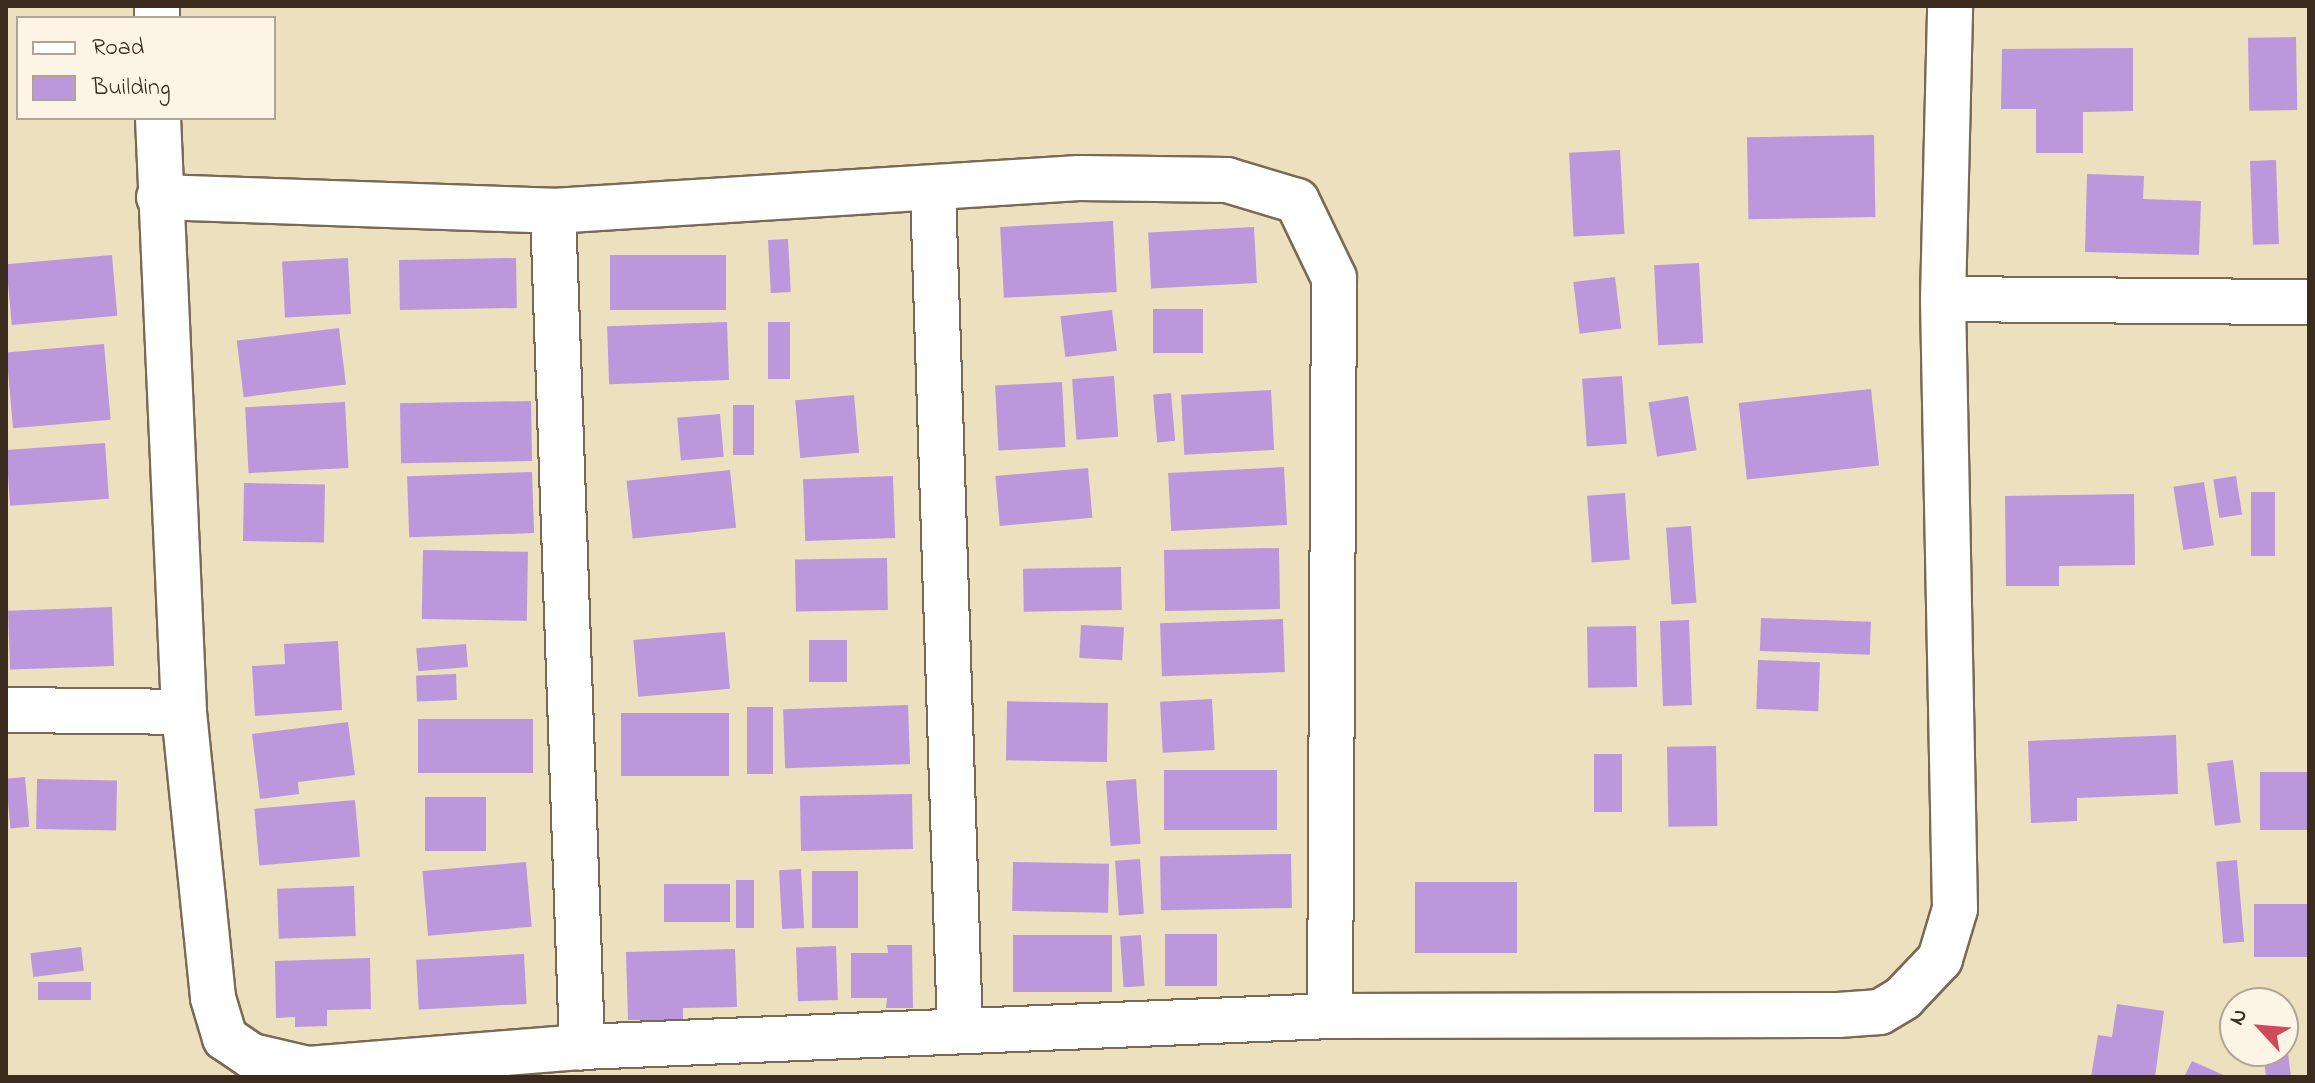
<!DOCTYPE html>
<html>
<head>
<meta charset="utf-8">
<style>
	body { margin:0 }
	#map { position:relative; width:2315px; height:1083px; overflow:hidden; background:#ede0be; font-family:"Indie Flower",sans-serif }
	div>[style] { position:absolute }
	.building>* { inset:0; background:#bb98dc; transform-origin:0 0 }
	.roads { filter:drop-shadow(2px 0 #796a56) drop-shadow(-2px 0 #796a56) drop-shadow(0 2px #796a56) drop-shadow(0 -2px #796a56) }
	.minor>* { height:44px; margin:-22px; padding:0 22px; transform-origin:22px; border-radius:22px; background:#fff }
	span { translate:-50% -50%; white-space:nowrap; text-align:center; line-height:1.15; -webkit-text-stroke:8px #fcf5e5; paint-order:stroke }
	.frame { position:absolute; inset:0; border:8px solid #3b2a1e; pointer-events:none }
	.legend { position:absolute; left:16px; top:16px; width:260px; height:104px; box-sizing:border-box; background:#fcf5e5; border:2px solid #afa495; margin:0; padding:10px 14px; list-style:none; font-size:24px; color:#3b2a1e }
	.legend li { display:flex; align-items:center; gap:16px; height:40px }
	.legend b { width:40px; border:2px solid #afa495 }
	.north { position:absolute; left:2219px; top:987px; width:80px; height:80px; box-sizing:border-box; background:#fcf5e5; border:2px solid #afa495; border-radius:50%; rotate:296deg; font-size:22px; font-weight:700; line-height:32px; text-align:center; color:#3b2a1e }
	.north::after { content:''; display:block; margin:auto; width:28px; height:36px; background:#d1495b; clip-path:polygon(50% 0,100% 100%,50% 72%,0 100%) }
</style>
</head>
<body>
<div id="map">
	<div class="building">
		<i style="left:2296px;top:37px;width:73px;height:48px;rotate:89deg"></i>
		<i style="clip-path:polygon(2133px 48px,2133px 111px,2083px 112px,2083px 153px,2036px 153px,2036px 109px,2001px 109px,2002px 49px)"></i>
		<i style="left:1874px;top:135px;width:82px;height:127px;rotate:89deg"></i>
		<i style="left:1620px;top:150px;width:84px;height:51px;rotate:87deg"></i>
		<i style="left:2276px;top:160px;width:84px;height:26px;rotate:88deg"></i>
		<i style="clip-path:polygon(2087px 174px,2144px 176px,2143px 199px,2201px 201px,2199px 255px,2085px 252px)"></i>
		<i style="left:1113px;top:221px;width:71px;height:113px;rotate:87deg"></i>
		<i style="left:1254px;top:227px;width:56px;height:106px;rotate:87deg"></i>
		<i style="left:788px;top:239px;width:53px;height:20px;rotate:87deg"></i>
		<i style="left:112px;top:255px;width:61px;height:106px;rotate:85deg"></i>
		<i style="left:726px;top:255px;width:55px;height:116px;rotate:90deg"></i>
		<i style="left:348px;top:258px;width:56px;height:66px;rotate:87deg"></i>
		<i style="left:516px;top:258px;width:50px;height:117px;rotate:89deg"></i>
		<i style="left:1699px;top:263px;width:80px;height:45px;rotate:87deg"></i>
		<i style="left:1615px;top:277px;width:52px;height:42px;rotate:83deg"></i>
		<i style="left:1153px;top:309px;width:50px;height:44px"></i>
		<i style="left:1112px;top:310px;width:41px;height:52px;rotate:83deg"></i>
		<i style="left:727px;top:322px;width:58px;height:120px;rotate:88deg"></i>
		<i style="left:768px;top:322px;width:22px;height:57px"></i>
		<i style="left:339px;top:328px;width:57px;height:103px;rotate:83deg"></i>
		<i style="left:104px;top:344px;width:76px;height:98px;rotate:85deg"></i>
		<i style="left:1114px;top:376px;width:61px;height:42px;rotate:86deg"></i>
		<i style="left:1622px;top:376px;width:68px;height:40px;rotate:86deg"></i>
		<i style="left:1062px;top:382px;width:65px;height:67px;rotate:87deg"></i>
		<i style="left:1871px;top:389px;width:77px;height:133px;rotate:84deg"></i>
		<i style="left:1271px;top:390px;width:60px;height:90px;rotate:87deg"></i>
		<i style="left:1171px;top:393px;width:48px;height:18px;rotate:85deg"></i>
		<i style="left:854px;top:395px;width:58px;height:59px;rotate:85deg"></i>
		<i style="left:1688px;top:396px;width:55px;height:40px;rotate:81deg"></i>
		<i style="left:531px;top:401px;width:60px;height:131px;rotate:89deg"></i>
		<i style="left:345px;top:402px;width:66px;height:100px;rotate:87deg"></i>
		<i style="left:733px;top:405px;width:21px;height:50px"></i>
		<i style="left:720px;top:414px;width:43px;height:43px;rotate:85deg"></i>
		<i style="left:105px;top:443px;width:56px;height:99px;rotate:86deg"></i>
		<i style="left:1284px;top:467px;width:58px;height:116px;rotate:87deg"></i>
		<i style="left:1088px;top:468px;width:50px;height:93px;rotate:85deg"></i>
		<i style="left:730px;top:470px;width:58px;height:104px;rotate:84deg"></i>
		<i style="left:532px;top:472px;width:61px;height:125px;rotate:88deg"></i>
		<i style="left:893px;top:476px;width:62px;height:90px;rotate:88deg"></i>
		<i style="left:2236px;top:476px;width:39px;height:23px;rotate:81deg"></i>
		<i style="left:2204px;top:482px;width:64px;height:31px;rotate:81deg"></i>
		<i style="left:244px;top:483px;width:81px;height:58px;rotate:1deg"></i>
		<i style="left:2251px;top:492px;width:24px;height:64px"></i>
		<i style="left:1625px;top:493px;width:67px;height:38px;rotate:86deg"></i>
		<i style="clip-path:polygon(2134px 494px,2135px 565px,2059px 566px,2059px 586px,2006px 586px,2005px 496px)"></i>
		<i style="left:1691px;top:526px;width:77px;height:25px;rotate:86deg"></i>
		<i style="left:1279px;top:548px;width:61px;height:115px;rotate:89deg"></i>
		<i style="left:423px;top:550px;width:105px;height:69px;rotate:1deg"></i>
		<i style="left:887px;top:558px;width:52px;height:92px;rotate:89deg"></i>
		<i style="left:1121px;top:567px;width:43px;height:98px;rotate:89deg"></i>
		<i style="left:112px;top:607px;width:59px;height:104px;rotate:88deg"></i>
		<i style="left:1761px;top:618px;width:110px;height:33px;rotate:2deg"></i>
		<i style="left:1283px;top:619px;width:53px;height:123px;rotate:88deg"></i>
		<i style="left:1689px;top:620px;width:85px;height:29px;rotate:88deg"></i>
		<i style="left:1081px;top:625px;width:43px;height:33px;rotate:3deg"></i>
		<i style="left:1636px;top:626px;width:61px;height:49px;rotate:89deg"></i>
		<i style="left:725px;top:632px;width:57px;height:92px;rotate:85deg"></i>
		<i style="left:847px;top:640px;width:42px;height:38px;rotate:90deg"></i>
		<i style="clip-path:polygon(338px 641px,342px 710px,255px 716px,252px 666px,285px 664px,284px 644px)"></i>
		<i style="left:466px;top:644px;width:23px;height:50px;rotate:85deg"></i>
		<i style="left:1758px;top:660px;width:62px;height:49px;rotate:2deg"></i>
		<i style="left:456px;top:674px;width:26px;height:40px;rotate:88deg"></i>
		<i style="left:1212px;top:699px;width:51px;height:52px;rotate:87deg"></i>
		<i style="left:1108px;top:703px;width:59px;height:101px;rotate:91deg"></i>
		<i style="left:908px;top:705px;width:59px;height:125px;rotate:88deg"></i>
		<i style="left:747px;top:707px;width:26px;height:67px"></i>
		<i style="left:729px;top:713px;width:63px;height:108px;rotate:90deg"></i>
		<i style="left:533px;top:719px;width:54px;height:115px;rotate:90deg"></i>
		<i style="clip-path:polygon(348px 722px,355px 775px,298px 782px,299px 794px,260px 799px,252px 734px)"></i>
		<i style="clip-path:polygon(2176px 735px,2178px 794px,2077px 798px,2077px 821px,2031px 823px,2028px 741px)"></i>
		<i style="left:1716px;top:746px;width:80px;height:49px;rotate:89deg"></i>
		<i style="left:1594px;top:754px;width:28px;height:58px"></i>
		<i style="left:2233px;top:760px;width:63px;height:26px;rotate:83deg"></i>
		<i style="left:1164px;top:770px;width:113px;height:60px"></i>
		<i style="left:2309px;top:772px;width:58px;height:49px;rotate:90deg"></i>
		<i style="left:25px;top:777px;width:50px;height:19px;rotate:85deg"></i>
		<i style="left:37px;top:779px;width:80px;height:50px;rotate:1deg"></i>
		<i style="left:1136px;top:779px;width:65px;height:30px;rotate:86deg"></i>
		<i style="left:912px;top:794px;width:55px;height:112px;rotate:89deg"></i>
		<i style="left:425px;top:797px;width:61px;height:54px"></i>
		<i style="left:355px;top:800px;width:57px;height:101px;rotate:85deg"></i>
		<i style="left:1291px;top:854px;width:54px;height:131px;rotate:89deg"></i>
		<i style="left:1140px;top:859px;width:55px;height:25px;rotate:86deg"></i>
		<i style="left:2237px;top:860px;width:82px;height:21px;rotate:85deg"></i>
		<i style="left:526px;top:862px;width:65px;height:104px;rotate:85deg"></i>
		<i style="left:1013px;top:862px;width:96px;height:49px;rotate:1deg"></i>
		<i style="left:801px;top:869px;width:59px;height:22px;rotate:87deg"></i>
		<i style="left:812px;top:871px;width:46px;height:57px"></i>
		<i style="left:736px;top:880px;width:18px;height:48px"></i>
		<i style="left:1517px;top:882px;width:71px;height:102px;rotate:90deg"></i>
		<i style="left:730px;top:884px;width:38px;height:66px;rotate:90deg"></i>
		<i style="left:354px;top:886px;width:50px;height:77px;rotate:88deg"></i>
		<i style="left:2309px;top:904px;width:53px;height:55px;rotate:90deg"></i>
		<i style="left:1165px;top:934px;width:52px;height:52px"></i>
		<i style="left:1112px;top:935px;width:57px;height:99px;rotate:90deg"></i>
		<i style="left:1141px;top:935px;width:51px;height:21px;rotate:86deg"></i>
		<i style="clip-path:polygon(887px 945px,912px 945px,913px 1008px,886px 1008px,887px 998px,851px 998px,851px 953px,888px 953px)"></i>
		<i style="left:836px;top:946px;width:54px;height:40px;rotate:88deg"></i>
		<i style="left:81px;top:947px;width:24px;height:51px;rotate:83deg"></i>
		<i style="clip-path:polygon(735px 949px,737px 1007px,683px 1008px,683px 1030px,644px 1031px,644px 1020px,628px 1020px,626px 952px)"></i>
		<i style="left:524px;top:954px;width:50px;height:108px;rotate:87deg"></i>
		<i style="clip-path:polygon(370px 958px,371px 1009px,327px 1010px,327px 1026px,295px 1027px,295px 1017px,276px 1018px,275px 961px)"></i>
		<i style="left:91px;top:982px;width:18px;height:53px;rotate:90deg"></i>
		<i style="clip-path:polygon(2117px 1004px,2164px 1011px,2155px 1077px,2091px 1077px,2098px 1035px,2112px 1037px)"></i>
		<i style="clip-path:polygon(2285px 1029px,2291px 1077px,2266px 1077px,2263px 1051px,2283px 1051px)"></i>
		<i style="clip-path:polygon(2192px 1061px,2228px 1077px,2184px 1077px)"></i>
	</div>
	<div class="roads">
		<div class="minor">
			<i style="left:157px;top:6px;width:12px;rotate:90deg"></i>
			<i style="left:158px;top:118px;width:595px;rotate:87.49deg"></i>
			<i style="left:184px;top:712px;width:287px;rotate:84.2deg"></i>
			<i style="left:213px;top:998px;width:42px;rotate:73.3deg"></i>
			<i style="left:225px;top:1038px;width:32px;rotate:34deg"></i>
			<i style="left:252px;top:1056px;width:57px;rotate:13.1deg"></i>
			<i style="left:308px;top:1069px;width:275px;rotate:-4.6deg"></i>
			<i style="left:582px;top:1047px;width:749px;rotate:-2.37deg"></i>
			<i style="left:1330px;top:1016px;width:508px;rotate:-0.11deg"></i>
			<i style="left:1838px;top:1015px;width:42px;rotate:-4.1deg"></i>
			<i style="left:1880px;top:1012px;width:27px;rotate:-31deg"></i>
			<i style="left:1903px;top:998px;width:54px;rotate:-46.5deg"></i>
			<i style="left:1940px;top:959px;width:52px;rotate:-73.3deg"></i>
			<i style="left:1955px;top:909px;width:610px;rotate:-91.13deg"></i>
			<i style="left:1943px;top:299px;width:293px;rotate:-88.6deg"></i>
			<i style="left:933px;top:191px;width:840px;rotate:88.16deg"></i>
			<i style="left:159px;top:197px;width:394px;rotate:2deg"></i>
			<i style="left:553px;top:211px;width:527px;rotate:-3.59deg"></i>
			<i style="left:1079px;top:178px;width:148px;rotate:0.8deg"></i>
			<i style="left:1227px;top:180px;width:73px;rotate:16.7deg"></i>
			<i style="left:1297px;top:201px;width:85px;rotate:64.3deg"></i>
			<i style="left:1334px;top:278px;width:738px;rotate:90.31deg"></i>
			<i style="left:553px;top:211px;width:837px;rotate:88.01deg"></i>
			<i style="left:1943px;top:299px;width:366px;rotate:0.5deg"></i>
			<i style="left:6px;top:710px;width:178px;rotate:0.6deg"></i>
		</div>
	</div>
	<div class="frame"></div>
	<ul class="legend">
	<li><b style="height:10px;background:#fff"></b>Road</li>
	<li><b style="height:22px;background:#bb98dc"></b>Building</li>
	</ul>
	<div class="north">N</div>
</div>
</body>
</html>
